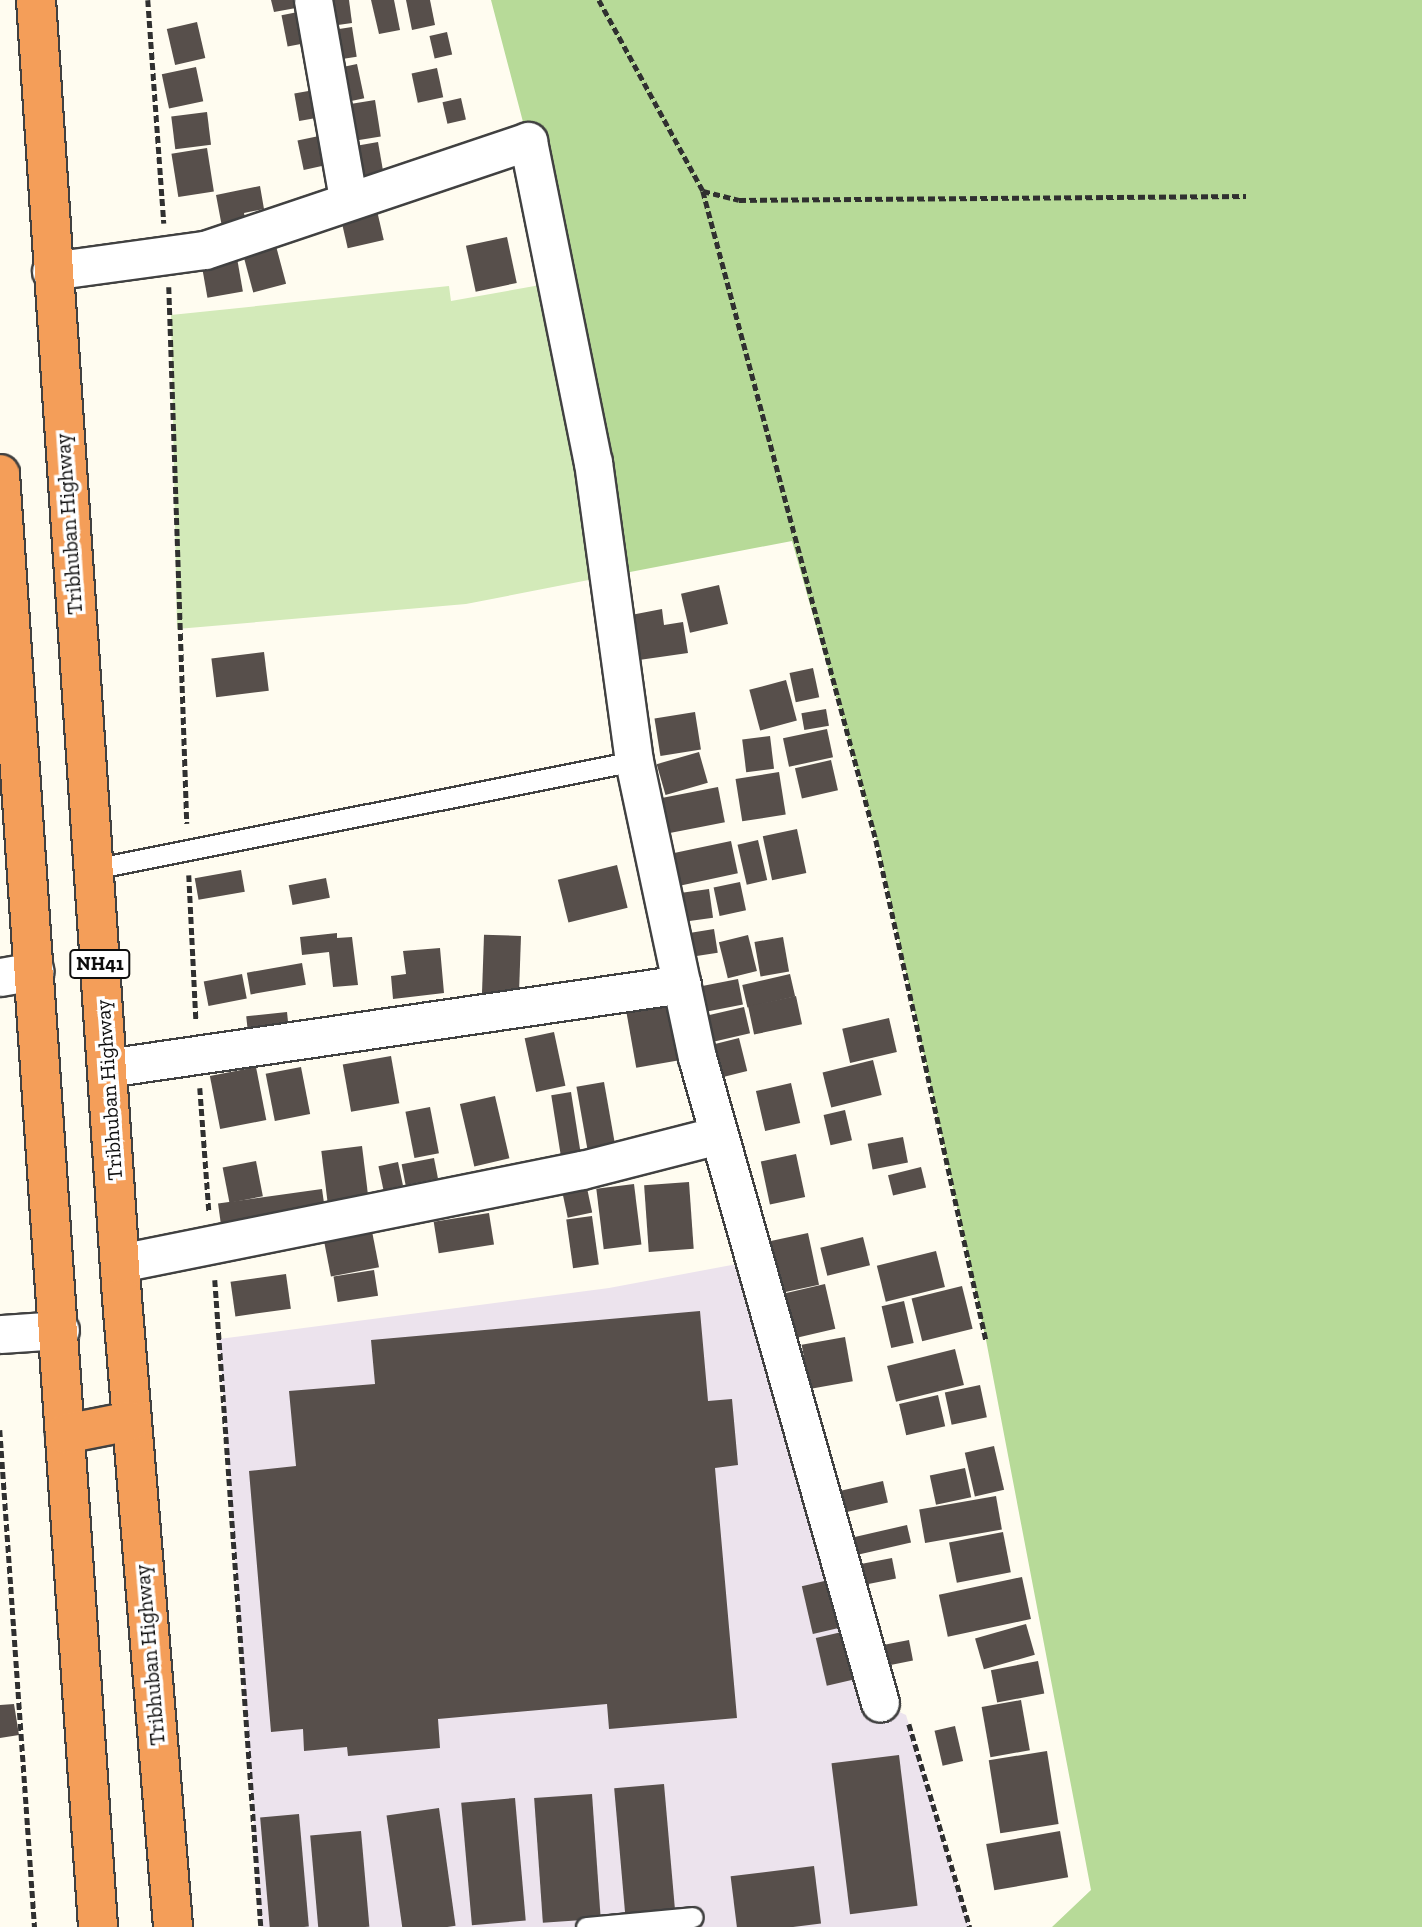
<!DOCTYPE html>
<html>
<head>
<meta charset="utf-8">
<style>
	body { margin:0 }
	#map { position:relative; width:1422px; height:1927px; overflow:hidden; background:#fffcf0; font-family:"Zilla Slab",serif }
	div>[style] { position:absolute }
	.industrial>* { inset:0; background:#ece3ed }
	.green>* { inset:0; background:#d3eab9 }
	.forest>* { inset:0; background:#b7da98 }
	.building>* { inset:0; background:#574f4b; transform-origin:0 0 }
	.path>* { height:4.5px; margin-top:-2.25px; transform-origin:0; background:repeating-linear-gradient(90deg,#303030 0 7px,transparent 0 10.5px) }
	.roads { filter:drop-shadow(2px 0 #414141) drop-shadow(-2px 0 #414141) drop-shadow(0 2px #414141) drop-shadow(0 -2px #414141) }
	.lane>* { height:19px; margin:-9.5px; padding:0 9.5px; transform-origin:9.5px; border-radius:9.5px; background:#fff }
	.street>* { height:37px; margin:-18.5px; padding:0 18.5px; transform-origin:18.5px; border-radius:18.5px; background:#fff }
	.highway>* { height:38px; margin:-19px; padding:0 19px; transform-origin:19px; border-radius:19px; background:#f49e59 }
	span { translate:-50% -50%; white-space:nowrap; text-align:center; line-height:1.15; -webkit-text-stroke:7px #fff; paint-order:stroke }
	.shield-label span { padding:2px 5px; background:#fff; border:2px solid; border-radius:5px; -webkit-text-stroke-width:0 }
	.shield-label { font-size:19px; color:#0e0e0e; font-weight:700 }
	.street-label { font-size:21px; color:#0e0e0e }
</style>
</head>
<body>
<div id="map">
	<div class="industrial">
		<i style="clip-path:polygon(753px 1261px,880px 1703px,906px 1715px,970px 1927px,261px 1927px,219px 1339px,609px 1288px)"></i>
	</div>
	<div class="green">
		<i style="clip-path:polygon(557px 282px,604px 577px,466px 604px,177px 629px,171px 315px,449px 286px,451px 301px)"></i>
	</div>
	<div class="forest">
		<i style="clip-path:polygon(491px 0,1422px 0,1422px 1927px,1052px 1927px,1091px 1890px,986px 1340px,878px 845px,792px 541px,604px 577px,528px 141px)"></i>
	</div>
	<div class="building">
		<i style="clip-path:polygon(271px 0,294px 0,296px 8px,274px 12px)"></i>
		<i style="clip-path:polygon(326px 0,349px 0,352px 23px,331px 26px)"></i>
		<i style="clip-path:polygon(371px 0,394px 0,400px 30px,379px 34px)"></i>
		<i style="clip-path:polygon(406px 0,430px 0,435px 25px,412px 30px)"></i>
		<i style="left:308px;top:10px;width:32px;height:27px;rotate:79deg"></i>
		<i style="left:197px;top:22px;width:37px;height:31px;rotate:77deg"></i>
		<i style="left:352px;top:27px;width:30px;height:26px;rotate:81deg"></i>
		<i style="left:447px;top:32px;width:23px;height:18px;rotate:77deg"></i>
		<i style="left:357px;top:64px;width:35px;height:23px;rotate:78deg"></i>
		<i style="left:196px;top:67px;width:35px;height:35px;rotate:78deg"></i>
		<i style="left:437px;top:68px;width:30px;height:26px;rotate:78deg"></i>
		<i style="left:314px;top:90px;width:28px;height:20px;rotate:80deg"></i>
		<i style="left:461px;top:98px;width:22px;height:19px;rotate:77deg"></i>
		<i style="left:375px;top:100px;width:37px;height:25px;rotate:81deg"></i>
		<i style="left:207px;top:112px;width:33px;height:36px;rotate:83deg"></i>
		<i style="left:319px;top:136px;width:30px;height:22px;rotate:78deg"></i>
		<i style="left:378px;top:142px;width:40px;height:26px;rotate:80deg"></i>
		<i style="left:207px;top:148px;width:44px;height:36px;rotate:81deg"></i>
		<i style="clip-path:polygon(260px 186px,264px 209px,244px 213px,246px 223px,222px 227px,216px 195px)"></i>
		<i style="left:375px;top:202px;width:39px;height:37px;rotate:77deg"></i>
		<i style="left:507px;top:237px;width:47px;height:42px;rotate:78deg"></i>
		<i style="left:276px;top:246px;width:39px;height:34px;rotate:75deg"></i>
		<i style="left:237px;top:258px;width:34px;height:36px;rotate:80deg"></i>
		<i style="left:719px;top:585px;width:40px;height:39px;rotate:77deg"></i>
		<i style="clip-path:polygon(662px 609px,664px 625px,683px 622px,688px 653px,639px 660px,631px 615px)"></i>
		<i style="left:264px;top:652px;width:39px;height:53px;rotate:83deg"></i>
		<i style="left:813px;top:668px;width:30px;height:24px;rotate:78deg"></i>
		<i style="left:786px;top:680px;width:42px;height:38px;rotate:75deg"></i>
		<i style="left:826px;top:709px;width:17px;height:25px;rotate:80deg"></i>
		<i style="left:695px;top:712px;width:38px;height:41px;rotate:81deg"></i>
		<i style="left:827px;top:729px;width:29px;height:45px;rotate:78deg"></i>
		<i style="left:770px;top:736px;width:33px;height:28px;rotate:83deg"></i>
		<i style="left:699px;top:752px;width:32px;height:44px;rotate:74deg"></i>
		<i style="left:831px;top:760px;width:31px;height:37px;rotate:77deg"></i>
		<i style="left:779px;top:772px;width:43px;height:44px;rotate:81deg"></i>
		<i style="left:718px;top:787px;width:36px;height:60px;rotate:79deg"></i>
		<i style="left:797px;top:829px;width:45px;height:35px;rotate:78deg"></i>
		<i style="left:758px;top:840px;width:41px;height:21px;rotate:77deg"></i>
		<i style="left:731px;top:841px;width:33px;height:63px;rotate:78deg"></i>
		<i style="left:617px;top:865px;width:44px;height:61px;rotate:76deg"></i>
		<i style="left:241px;top:870px;width:22px;height:47px;rotate:80deg"></i>
		<i style="left:326px;top:878px;width:20px;height:38px;rotate:79deg"></i>
		<i style="left:740px;top:882px;width:29px;height:27px;rotate:78deg"></i>
		<i style="left:709px;top:889px;width:29px;height:31px;rotate:82deg"></i>
		<i style="left:714px;top:929px;width:24px;height:28px;rotate:81deg"></i>
		<i style="clip-path:polygon(337px 933px,337px 938px,352px 937px,358px 985px,333px 987px,329px 952px,302px 955px,300px 937px)"></i>
		<i style="left:748px;top:935px;width:37px;height:30px;rotate:76deg"></i>
		<i style="left:521px;top:936px;width:60px;height:37px;rotate:92deg"></i>
		<i style="left:783px;top:937px;width:35px;height:29px;rotate:80deg"></i>
		<i style="clip-path:polygon(440px 948px,444px 993px,393px 999px,391px 976px,406px 974px,403px 951px)"></i>
		<i style="left:302px;top:963px;width:22px;height:56px;rotate:80deg"></i>
		<i style="left:242px;top:974px;width:25px;height:39px;rotate:79deg"></i>
		<i style="left:790px;top:974px;width:23px;height:49px;rotate:77deg"></i>
		<i style="left:738px;top:979px;width:26px;height:39px;rotate:79deg"></i>
		<i style="left:675px;top:994px;width:66px;height:51px;rotate:80deg"></i>
		<i style="left:796px;top:996px;width:29px;height:49px;rotate:78deg"></i>
		<i style="left:744px;top:1007px;width:27px;height:41px;rotate:77deg"></i>
		<i style="left:287px;top:1012px;width:19px;height:41px;rotate:84deg"></i>
		<i style="left:889px;top:1018px;width:35px;height:48px;rotate:77deg"></i>
		<i style="left:554px;top:1032px;width:55px;height:30px;rotate:78deg"></i>
		<i style="left:739px;top:1038px;width:34px;height:33px;rotate:76deg"></i>
		<i style="left:391px;top:1056px;width:48px;height:49px;rotate:80deg"></i>
		<i style="left:873px;top:1060px;width:36px;height:52px;rotate:76deg"></i>
		<i style="left:256px;top:1067px;width:54px;height:47px;rotate:79deg"></i>
		<i style="left:301px;top:1067px;width:48px;height:36px;rotate:79deg"></i>
		<i style="left:604px;top:1082px;width:67px;height:28px;rotate:80deg"></i>
		<i style="left:791px;top:1083px;width:41px;height:36px;rotate:77deg"></i>
		<i style="left:571px;top:1092px;width:60px;height:20px;rotate:81deg"></i>
		<i style="left:495px;top:1096px;width:64px;height:36px;rotate:77deg"></i>
		<i style="left:430px;top:1107px;width:47px;height:25px;rotate:79deg"></i>
		<i style="left:845px;top:1110px;width:31px;height:22px;rotate:77deg"></i>
		<i style="left:903px;top:1137px;width:26px;height:36px;rotate:79deg"></i>
		<i style="left:362px;top:1146px;width:57px;height:41px;rotate:83deg"></i>
		<i style="left:796px;top:1154px;width:44px;height:36px;rotate:78deg"></i>
		<i style="left:434px;top:1158px;width:21px;height:33px;rotate:79deg"></i>
		<i style="left:256px;top:1161px;width:36px;height:34px;rotate:79deg"></i>
		<i style="left:398px;top:1162px;width:24px;height:20px;rotate:78deg"></i>
		<i style="left:921px;top:1167px;width:21px;height:34px;rotate:76deg"></i>
		<i style="left:689px;top:1182px;width:67px;height:45px;rotate:86deg"></i>
		<i style="left:634px;top:1184px;width:61px;height:38px;rotate:83deg"></i>
		<i style="left:587px;top:1188px;width:25px;height:25px;rotate:78deg"></i>
		<i style="left:322px;top:1189px;width:21px;height:105px;rotate:82deg"></i>
		<i style="left:489px;top:1213px;width:32px;height:56px;rotate:81deg"></i>
		<i style="left:592px;top:1216px;width:49px;height:26px;rotate:82deg"></i>
		<i style="left:371px;top:1226px;width:42px;height:49px;rotate:79deg"></i>
		<i style="left:808px;top:1233px;width:53px;height:38px;rotate:78deg"></i>
		<i style="left:863px;top:1237px;width:29px;height:44px;rotate:76deg"></i>
		<i style="left:936px;top:1251px;width:37px;height:61px;rotate:76deg"></i>
		<i style="left:374px;top:1270px;width:26px;height:41px;rotate:81deg"></i>
		<i style="left:286px;top:1274px;width:35px;height:56px;rotate:82deg"></i>
		<i style="left:825px;top:1284px;width:46px;height:44px;rotate:77deg"></i>
		<i style="left:962px;top:1286px;width:44px;height:52px;rotate:76deg"></i>
		<i style="left:904px;top:1301px;width:43px;height:23px;rotate:77deg"></i>
		<i style="clip-path:polygon(700px 1311px,708px 1401px,732px 1399px,738px 1465px,715px 1468px,737px 1718px,609px 1729px,607px 1704px,438px 1719px,440px 1748px,348px 1756px,347px 1747px,304px 1751px,303px 1729px,271px 1732px,249px 1471px,296px 1466px,289px 1391px,375px 1384px,371px 1340px)"></i>
		<i style="left:845px;top:1337px;width:45px;height:44px;rotate:80deg"></i>
		<i style="left:955px;top:1349px;width:37px;height:70px;rotate:76deg"></i>
		<i style="left:980px;top:1385px;width:33px;height:36px;rotate:78deg"></i>
		<i style="left:938px;top:1395px;width:32px;height:40px;rotate:77deg"></i>
		<i style="left:994px;top:1446px;width:45px;height:30px;rotate:77deg"></i>
		<i style="left:965px;top:1468px;width:30px;height:36px;rotate:78deg"></i>
		<i style="left:883px;top:1481px;width:22px;height:50px;rotate:77deg"></i>
		<i style="left:996px;top:1496px;width:34px;height:78px;rotate:80deg"></i>
		<i style="left:907px;top:1525px;width:18px;height:57px;rotate:77deg"></i>
		<i style="left:1003px;top:1532px;width:41px;height:55px;rotate:79deg"></i>
		<i style="left:892px;top:1558px;width:21px;height:37px;rotate:79deg"></i>
		<i style="left:1022px;top:1577px;width:43px;height:85px;rotate:78deg"></i>
		<i style="left:833px;top:1579px;width:49px;height:32px;rotate:77deg"></i>
		<i style="left:1026px;top:1624px;width:32px;height:53px;rotate:74deg"></i>
		<i style="left:846px;top:1631px;width:49px;height:31px;rotate:77deg"></i>
		<i style="left:909px;top:1640px;width:21px;height:33px;rotate:79deg"></i>
		<i style="left:1038px;top:1661px;width:33px;height:48px;rotate:79deg"></i>
		<i style="left:1021px;top:1700px;width:51px;height:40px;rotate:80deg"></i>
		<i style="clip-path:polygon(14px 1704px,19px 1735px,0 1738px,0 1705px)"></i>
		<i style="left:955px;top:1726px;width:36px;height:21px;rotate:77deg"></i>
		<i style="left:1047px;top:1751px;width:74px;height:59px;rotate:81deg"></i>
		<i style="left:899px;top:1755px;width:152px;height:68px;rotate:83deg"></i>
		<i style="left:664px;top:1784px;width:126px;height:50px;rotate:85deg"></i>
		<i style="left:592px;top:1794px;width:125px;height:58px;rotate:86deg"></i>
		<i style="left:515px;top:1798px;width:123px;height:54px;rotate:85deg"></i>
		<i style="left:439px;top:1808px;width:119px;height:53px;rotate:82deg"></i>
		<i style="left:299px;top:1814px;width:113px;height:39px;rotate:85deg"></i>
		<i style="left:361px;top:1831px;width:96px;height:51px;rotate:85deg"></i>
		<i style="left:1060px;top:1831px;width:47px;height:75px;rotate:80deg"></i>
		<i style="left:814px;top:1866px;width:58px;height:84px;rotate:83deg"></i>
	</div>
	<div class="path">
		<i style="left:148px;top:0;width:224px;rotate:85.9deg"></i>
		<i style="left:599px;top:0;width:217px;rotate:61.4deg"></i>
		<i style="left:703px;top:191px;width:37px;rotate:14deg"></i>
		<i style="left:739px;top:200px;width:507px;rotate:-0.45deg"></i>
		<i style="left:703px;top:191px;width:672px;rotate:75.07deg"></i>
		<i style="left:876px;top:840px;width:512px;rotate:77.59deg"></i>
		<i style="left:169px;top:287px;width:537px;rotate:88.08deg"></i>
		<i style="left:189px;top:875px;width:145px;rotate:87.2deg"></i>
		<i style="left:200px;top:1088px;width:124px;rotate:85.8deg"></i>
		<i style="left:215px;top:1280px;width:649px;rotate:85.93deg"></i>
		<i style="left:0;top:1430px;width:498px;rotate:86deg"></i>
		<i style="left:909px;top:1724px;width:212px;rotate:73.3deg"></i>
	</div>
	<div class="roads">
		<div class="lane">
			<i style="left:93px;top:869px;width:552px;rotate:-11.29deg"></i>
			<i style="left:586px;top:1927px;width:107px;rotate:-5.3deg"></i>
		</div>
		<div class="street">
			<i style="left:313px;top:0;width:202px;rotate:80deg"></i>
			<i style="left:51px;top:271px;width:155px;rotate:-7.8deg"></i>
			<i style="left:205px;top:250px;width:341px;rotate:-18.6deg"></i>
			<i style="left:528px;top:141px;width:328px;rotate:78.6deg"></i>
			<i style="left:593px;top:462px;width:302px;rotate:82.2deg"></i>
			<i style="left:634px;top:761px;width:303px;rotate:78deg"></i>
			<i style="left:697px;top:1057px;width:671px;rotate:74.18deg"></i>
			<i style="left:0;top:977px;width:35px;rotate:-10deg"></i>
			<i style="left:107px;top:1068px;width:581px;rotate:-8.31deg"></i>
			<i style="left:120px;top:1263px;width:471px;rotate:-11.4deg"></i>
			<i style="left:582px;top:1170px;width:140px;rotate:-14.4deg"></i>
			<i style="left:0;top:1334px;width:60px;rotate:-3.8deg"></i>
		</div>
		<div class="highway">
			<i style="left:36px;top:0;width:1301px;rotate:86.21deg"></i>
			<i style="left:122px;top:1298px;width:631px;rotate:85.36deg"></i>
			<i style="left:0;top:474px;width:1456px;rotate:86.14deg"></i>
			<i style="left:65px;top:1434px;width:67px;rotate:-11.1deg"></i>
		</div>
	</div>
	<div class="shield-label">
		<span style="left:100px;top:964px">NH41</span>
	</div>
	<div class="street-label">
		<span style="left:69px;top:524px;rotate:-94deg">Tribhuban Highway</span>
		<span style="left:109px;top:1090px;rotate:-94deg">Tribhuban Highway</span>
		<span style="left:150px;top:1655px;rotate:-95deg">Tribhuban Highway</span>
	</div>
</div>
</body>
</html>
